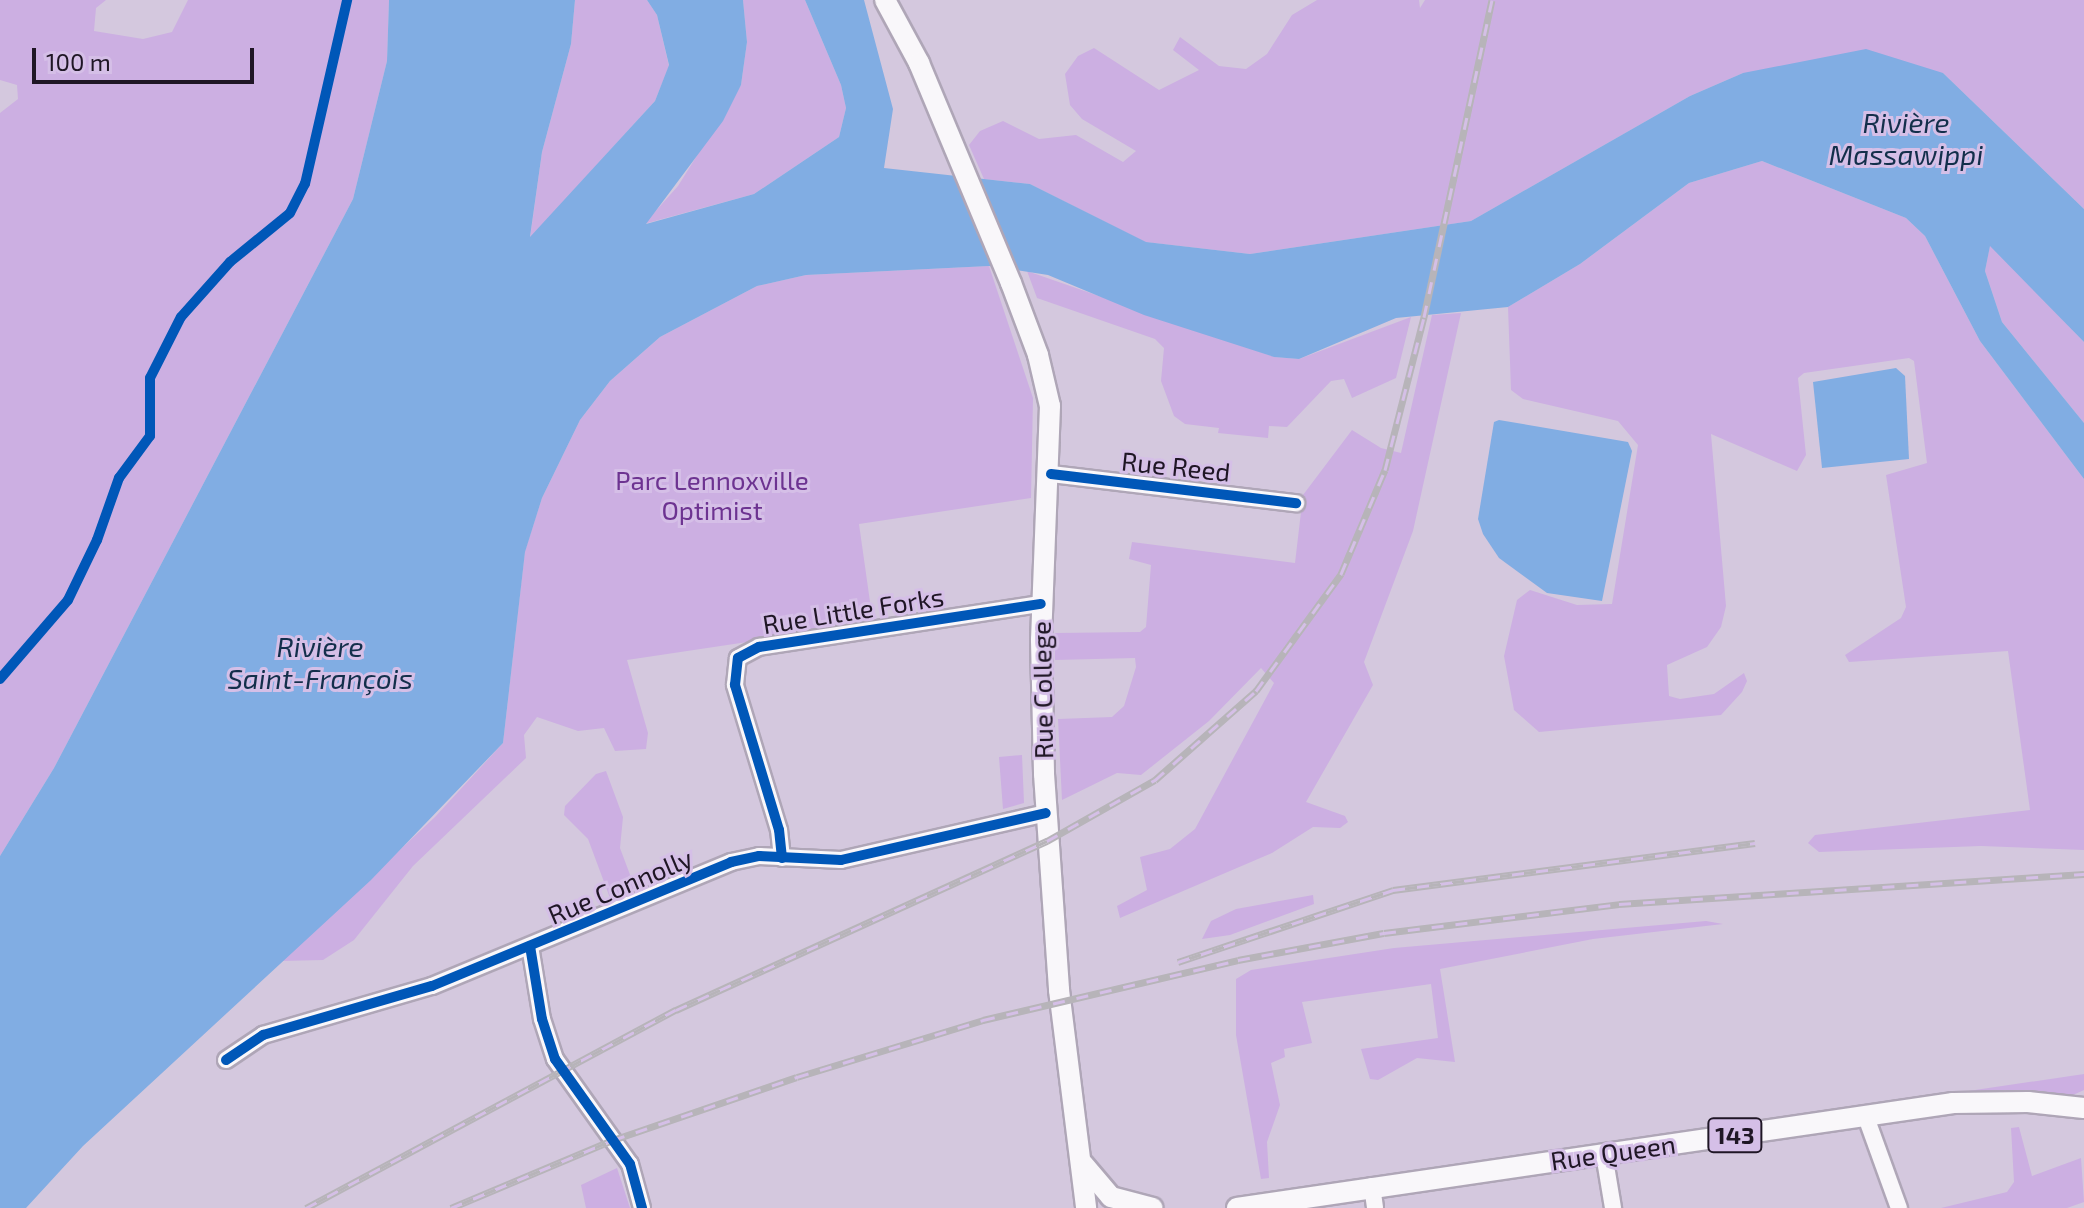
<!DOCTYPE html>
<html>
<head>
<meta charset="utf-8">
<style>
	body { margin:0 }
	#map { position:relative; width:2084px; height:1208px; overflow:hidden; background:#d4c8de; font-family:"Exo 2",sans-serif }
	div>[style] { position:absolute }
	.green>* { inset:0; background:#ccafe2 }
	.water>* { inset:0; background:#81ade3 }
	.roads { filter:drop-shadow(2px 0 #afa6b7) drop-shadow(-2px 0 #afa6b7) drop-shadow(0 2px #afa6b7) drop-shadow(0 -2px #afa6b7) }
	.minor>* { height:16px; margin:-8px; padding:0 8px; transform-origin:8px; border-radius:8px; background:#f9f7fa }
	.major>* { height:20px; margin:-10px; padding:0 10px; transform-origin:10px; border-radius:10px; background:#f9f7fa }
	.rail>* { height:7px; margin-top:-3.5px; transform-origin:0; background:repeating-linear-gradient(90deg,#d5bfe7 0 12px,#b7b4b9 0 24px); box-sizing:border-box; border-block:2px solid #b7b4b9 }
	.cycleway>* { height:10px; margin:-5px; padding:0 5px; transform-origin:5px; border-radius:5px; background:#0057b8 }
	span { translate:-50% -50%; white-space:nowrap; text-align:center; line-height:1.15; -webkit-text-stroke:6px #d5bfe7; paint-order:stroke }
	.shield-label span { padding:2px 6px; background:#d5bfe7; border:2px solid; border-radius:6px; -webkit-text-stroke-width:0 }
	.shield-label { font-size:24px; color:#1f1625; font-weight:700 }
	.street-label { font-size:26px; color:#1f1625 }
	.park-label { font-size:26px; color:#6d3391 }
	.water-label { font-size:28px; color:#132f4b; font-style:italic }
	.scale { position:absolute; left:32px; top:48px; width:222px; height:36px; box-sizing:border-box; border:4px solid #1f1625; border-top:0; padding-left:10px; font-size:24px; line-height:28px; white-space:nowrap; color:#1f1625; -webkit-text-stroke:6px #d5bfe7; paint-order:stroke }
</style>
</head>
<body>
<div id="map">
	<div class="green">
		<i style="clip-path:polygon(0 0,106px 0,96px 8px,94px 31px,143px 39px,172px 32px,188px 0,389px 0,387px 61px,353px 199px,54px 768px,0 856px,0 113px,18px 99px,17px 85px,0 80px)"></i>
		<i style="clip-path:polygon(575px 0,647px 0,657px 15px,669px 66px,655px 101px,530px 238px,542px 152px,571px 44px)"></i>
		<i style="clip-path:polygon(743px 0,805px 0,841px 85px,846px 108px,839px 137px,754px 194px,644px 224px,678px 186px,741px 85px,747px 42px)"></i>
		<i style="clip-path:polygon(1317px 0,1419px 0,1420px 8px,1425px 0,2084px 0,2084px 209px,1943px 73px,1743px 73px,1690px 96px,1471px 221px,1250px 254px,1145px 242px,1030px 184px,984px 179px,969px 145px,980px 131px,1003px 121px,1039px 139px,1076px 135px,1123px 162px,1136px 151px,1082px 119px,1070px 105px,1065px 74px,1078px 56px,1094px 48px,1159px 90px,1199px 70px,1173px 50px,1180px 37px,1219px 66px,1246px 69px,1267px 54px,1292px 15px)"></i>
		<i style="clip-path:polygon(1762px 161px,1906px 218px,1925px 236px,1980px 341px,2084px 479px,2084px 850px,1981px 846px,1819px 852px,1808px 843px,1815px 835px,2030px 810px,2008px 651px,1849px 662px,1845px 655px,1901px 618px,1906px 607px,1886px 475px,1927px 463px,1914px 361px,1909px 358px,1804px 373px,1798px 378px,1806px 455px,1797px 471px,1711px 434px,1726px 606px,1721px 627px,1707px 647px,1667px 665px,1669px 696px,1680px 699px,1714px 694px,1744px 673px,1747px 681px,1742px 692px,1721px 715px,1539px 732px,1514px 710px,1504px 656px,1517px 600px,1530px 590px,1577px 605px,1612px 604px,1638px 445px,1618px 421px,1523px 399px,1511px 390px,1508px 307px,1580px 264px,1689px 183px)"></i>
		<i style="clip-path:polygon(1990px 245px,2084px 342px,2084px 423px,2002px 322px,1985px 271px)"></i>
		<i style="clip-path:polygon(989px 266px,1033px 398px,1031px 498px,859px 524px,873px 623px,627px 660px,648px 733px,646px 749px,615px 751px,604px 728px,578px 731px,537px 717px,524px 735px,526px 758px,413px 866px,354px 940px,323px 960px,281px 961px,435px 817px,503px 743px,525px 551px,542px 498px,580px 420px,610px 381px,660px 337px,757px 286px,806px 275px)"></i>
		<i style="clip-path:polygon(1027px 271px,1275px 357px,1299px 359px,1411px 317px,1396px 378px,1352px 398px,1344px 379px,1331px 381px,1287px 427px,1269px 426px,1268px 438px,1218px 433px,1219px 428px,1185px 424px,1174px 416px,1161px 381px,1164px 348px,1155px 339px,1037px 298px)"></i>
		<i style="clip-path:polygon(1461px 313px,1413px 531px,1364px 662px,1373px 685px,1306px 802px,1345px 816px,1348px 822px,1340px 828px,1313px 827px,1272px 853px,1120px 918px,1117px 906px,1147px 890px,1140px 857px,1170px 849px,1195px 829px,1274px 683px,1261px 668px,1209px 721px,1141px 775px,1117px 773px,1062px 800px,1058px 719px,1112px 717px,1124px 706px,1136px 667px,1135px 658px,1055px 660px,1055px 633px,1140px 632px,1146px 627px,1151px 565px,1129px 559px,1132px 542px,1295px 563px,1303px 495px,1352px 430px,1381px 448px,1401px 453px,1432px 315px)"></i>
		<i style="clip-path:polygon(1022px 755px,1024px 803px,1003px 809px,999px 757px)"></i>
		<i style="clip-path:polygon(606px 771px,623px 817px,620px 848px,635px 888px,610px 898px,588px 839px,564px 815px,565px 806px,596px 774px)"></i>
		<i style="clip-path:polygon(1313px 895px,1314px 904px,1230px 935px,1202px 939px,1211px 921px,1236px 909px)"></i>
		<i style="clip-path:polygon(1706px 921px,1723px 924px,1593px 939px,1440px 969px,1455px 1062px,1417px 1058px,1378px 1080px,1370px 1079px,1361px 1049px,1438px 1038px,1431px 984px,1302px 1002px,1312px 1043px,1284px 1049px,1285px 1057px,1271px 1063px,1280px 1105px,1267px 1142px,1269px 1178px,1261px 1179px,1236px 1035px,1236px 979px,1251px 970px,1394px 948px)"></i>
		<i style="clip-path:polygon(2084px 1074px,2084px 1090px,2073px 1095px,1955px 1093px)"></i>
		<i style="clip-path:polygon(2019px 1127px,2032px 1176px,2081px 1158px,2084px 1202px,2067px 1208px,1941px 1208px,2007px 1192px,2014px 1182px,2011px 1128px)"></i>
		<i style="clip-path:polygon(617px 1168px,630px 1208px,586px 1208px,581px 1185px)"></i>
	</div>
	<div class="water">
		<i style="clip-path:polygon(389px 0,575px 0,571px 44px,542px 152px,530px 237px,655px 101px,669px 65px,657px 15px,647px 0,743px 0,747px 42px,741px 85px,723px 121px,646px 224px,754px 194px,839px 137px,846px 108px,841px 85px,805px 0,864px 0,893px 109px,884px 168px,1030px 184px,1146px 242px,1250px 254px,1471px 221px,1690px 96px,1743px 73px,1866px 49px,1943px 73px,2084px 209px,2084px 342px,1990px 246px,1985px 271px,2002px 322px,2084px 423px,2084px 479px,1980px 341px,1925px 236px,1906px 218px,1762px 161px,1689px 183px,1580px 264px,1508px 307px,1396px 318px,1299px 359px,1274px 357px,1144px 315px,1048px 275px,989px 266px,806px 275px,757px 286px,660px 337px,610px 381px,580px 420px,542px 498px,525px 552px,503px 743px,371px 880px,83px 1146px,26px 1208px,0 1208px,0 856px,54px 768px,353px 199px,387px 61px)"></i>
		<i style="clip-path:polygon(1896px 368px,1905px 376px,1909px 459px,1822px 468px,1813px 382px)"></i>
		<i style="clip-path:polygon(1499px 420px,1628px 442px,1632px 451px,1602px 601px,1547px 593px,1499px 558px,1483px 534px,1478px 519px,1494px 422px)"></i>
	</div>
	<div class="roads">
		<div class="minor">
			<i style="left:1051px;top:474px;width:247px;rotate:6.8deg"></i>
			<i style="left:782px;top:858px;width:28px;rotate:-96deg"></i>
			<i style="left:779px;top:830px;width:152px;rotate:-106.9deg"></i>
			<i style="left:735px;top:685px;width:27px;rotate:-84deg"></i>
			<i style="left:738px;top:658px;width:24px;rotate:-28deg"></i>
			<i style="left:759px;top:647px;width:285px;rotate:-8.7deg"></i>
			<i style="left:530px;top:946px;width:74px;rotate:80.7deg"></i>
			<i style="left:542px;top:1019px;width:42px;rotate:72deg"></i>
			<i style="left:555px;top:1059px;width:129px;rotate:54.5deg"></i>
			<i style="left:630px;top:1164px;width:46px;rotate:74.7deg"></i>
			<i style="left:226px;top:1060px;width:45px;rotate:-34deg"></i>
			<i style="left:263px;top:1035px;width:176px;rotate:-16.2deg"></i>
			<i style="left:432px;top:986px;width:324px;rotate:-22.5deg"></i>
			<i style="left:731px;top:862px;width:29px;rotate:-12deg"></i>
			<i style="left:759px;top:856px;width:82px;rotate:2.8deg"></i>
			<i style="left:841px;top:860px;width:210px;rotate:-12.9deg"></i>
			<i style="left:1866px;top:1117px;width:97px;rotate:70.1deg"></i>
			<i style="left:1604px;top:1154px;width:55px;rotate:80.5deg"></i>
			<i style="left:1372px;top:1186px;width:22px;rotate:82deg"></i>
		</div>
		<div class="major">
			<i style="left:885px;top:0;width:72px;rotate:61.6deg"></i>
			<i style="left:919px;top:63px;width:238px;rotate:67.3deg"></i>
			<i style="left:1011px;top:283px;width:77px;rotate:69.4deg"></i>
			<i style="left:1038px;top:355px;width:52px;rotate:76.8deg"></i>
			<i style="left:1050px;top:406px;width:234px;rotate:92.2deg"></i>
			<i style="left:1041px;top:640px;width:134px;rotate:88.7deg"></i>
			<i style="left:1044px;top:774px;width:217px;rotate:86deg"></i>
			<i style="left:1059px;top:990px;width:220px;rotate:82.9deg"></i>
			<i style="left:1083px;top:1164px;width:43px;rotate:49.7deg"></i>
			<i style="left:1111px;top:1197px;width:43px;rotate:14.7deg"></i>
			<i style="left:1237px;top:1208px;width:724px;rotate:-8.34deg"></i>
			<i style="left:1953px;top:1103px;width:75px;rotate:-0.8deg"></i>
			<i style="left:2028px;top:1102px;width:56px;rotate:6.1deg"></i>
		</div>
	</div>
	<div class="rail">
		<i style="left:1178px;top:962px;width:227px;rotate:-18.5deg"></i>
		<i style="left:1393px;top:890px;width:365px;rotate:-7.4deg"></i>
		<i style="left:306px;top:1208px;width:420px;rotate:-28.2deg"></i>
		<i style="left:676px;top:1010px;width:408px;rotate:-24.5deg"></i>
		<i style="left:1047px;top:841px;width:124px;rotate:-29.5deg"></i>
		<i style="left:1155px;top:780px;width:135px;rotate:-41.4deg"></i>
		<i style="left:1256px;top:691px;width:145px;rotate:-54deg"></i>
		<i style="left:1341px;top:574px;width:113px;rotate:-67.1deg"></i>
		<i style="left:1385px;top:470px;width:158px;rotate:-75.7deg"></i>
		<i style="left:1424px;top:317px;width:324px;rotate:-77.9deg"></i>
		<i style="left:451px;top:1208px;width:176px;rotate:-22.8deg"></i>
		<i style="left:613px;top:1140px;width:194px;rotate:-18.9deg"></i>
		<i style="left:797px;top:1077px;width:195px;rotate:-17deg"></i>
		<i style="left:983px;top:1020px;width:262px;rotate:-13.2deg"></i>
		<i style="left:1238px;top:960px;width:148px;rotate:-10.5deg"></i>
		<i style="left:1384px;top:933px;width:237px;rotate:-7deg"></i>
		<i style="left:1619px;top:904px;width:466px;rotate:-3.7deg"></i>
	</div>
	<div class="cycleway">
		<i style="left:1051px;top:474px;width:247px;rotate:6.8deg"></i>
		<i style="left:0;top:679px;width:104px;rotate:-49.3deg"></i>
		<i style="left:68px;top:600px;width:67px;rotate:-64.2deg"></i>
		<i style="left:97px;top:540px;width:66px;rotate:-70.5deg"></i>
		<i style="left:119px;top:478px;width:52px;rotate:-53.6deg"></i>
		<i style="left:150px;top:436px;width:58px;rotate:-90deg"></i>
		<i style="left:150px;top:378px;width:68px;rotate:-63.1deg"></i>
		<i style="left:181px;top:317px;width:74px;rotate:-48.3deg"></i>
		<i style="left:230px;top:262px;width:77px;rotate:-39.2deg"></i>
		<i style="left:290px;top:213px;width:33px;rotate:-63deg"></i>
		<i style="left:305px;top:184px;width:189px;rotate:-77.1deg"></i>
		<i style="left:782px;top:858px;width:28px;rotate:-96deg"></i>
		<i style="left:779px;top:830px;width:152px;rotate:-106.9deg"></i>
		<i style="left:735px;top:685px;width:27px;rotate:-84deg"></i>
		<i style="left:738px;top:658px;width:24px;rotate:-28deg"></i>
		<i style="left:759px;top:647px;width:285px;rotate:-8.7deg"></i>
		<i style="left:530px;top:946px;width:74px;rotate:80.7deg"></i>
		<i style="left:542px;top:1019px;width:42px;rotate:72deg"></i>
		<i style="left:555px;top:1059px;width:129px;rotate:54.5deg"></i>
		<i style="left:630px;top:1164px;width:46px;rotate:74.7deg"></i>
		<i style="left:226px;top:1060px;width:45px;rotate:-34deg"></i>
		<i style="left:263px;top:1035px;width:176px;rotate:-16.2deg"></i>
		<i style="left:432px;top:986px;width:324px;rotate:-22.5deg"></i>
		<i style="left:731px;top:862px;width:29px;rotate:-12deg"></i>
		<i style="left:759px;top:856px;width:82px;rotate:2.8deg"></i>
		<i style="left:841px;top:860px;width:210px;rotate:-12.9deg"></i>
	</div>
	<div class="shield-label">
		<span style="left:1735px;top:1135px">143</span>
	</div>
	<div class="street-label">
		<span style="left:1176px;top:466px;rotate:6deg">Rue Reed</span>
		<span style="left:853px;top:610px;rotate:-9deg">Rue Little Forks</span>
		<span style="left:1042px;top:690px;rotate:-91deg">Rue College</span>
		<span style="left:620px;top:886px;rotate:-23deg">Rue Connolly</span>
		<span style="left:1613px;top:1152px;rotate:-8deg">Rue Queen</span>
	</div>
	<div class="park-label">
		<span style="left:712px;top:495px">Parc Lennoxville<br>Optimist</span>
	</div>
	<div class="water-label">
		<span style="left:1906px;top:138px">Rivière<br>Massawippi</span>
		<span style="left:320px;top:662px">Rivière<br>Saint-François</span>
	</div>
	<div class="scale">100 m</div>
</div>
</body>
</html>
